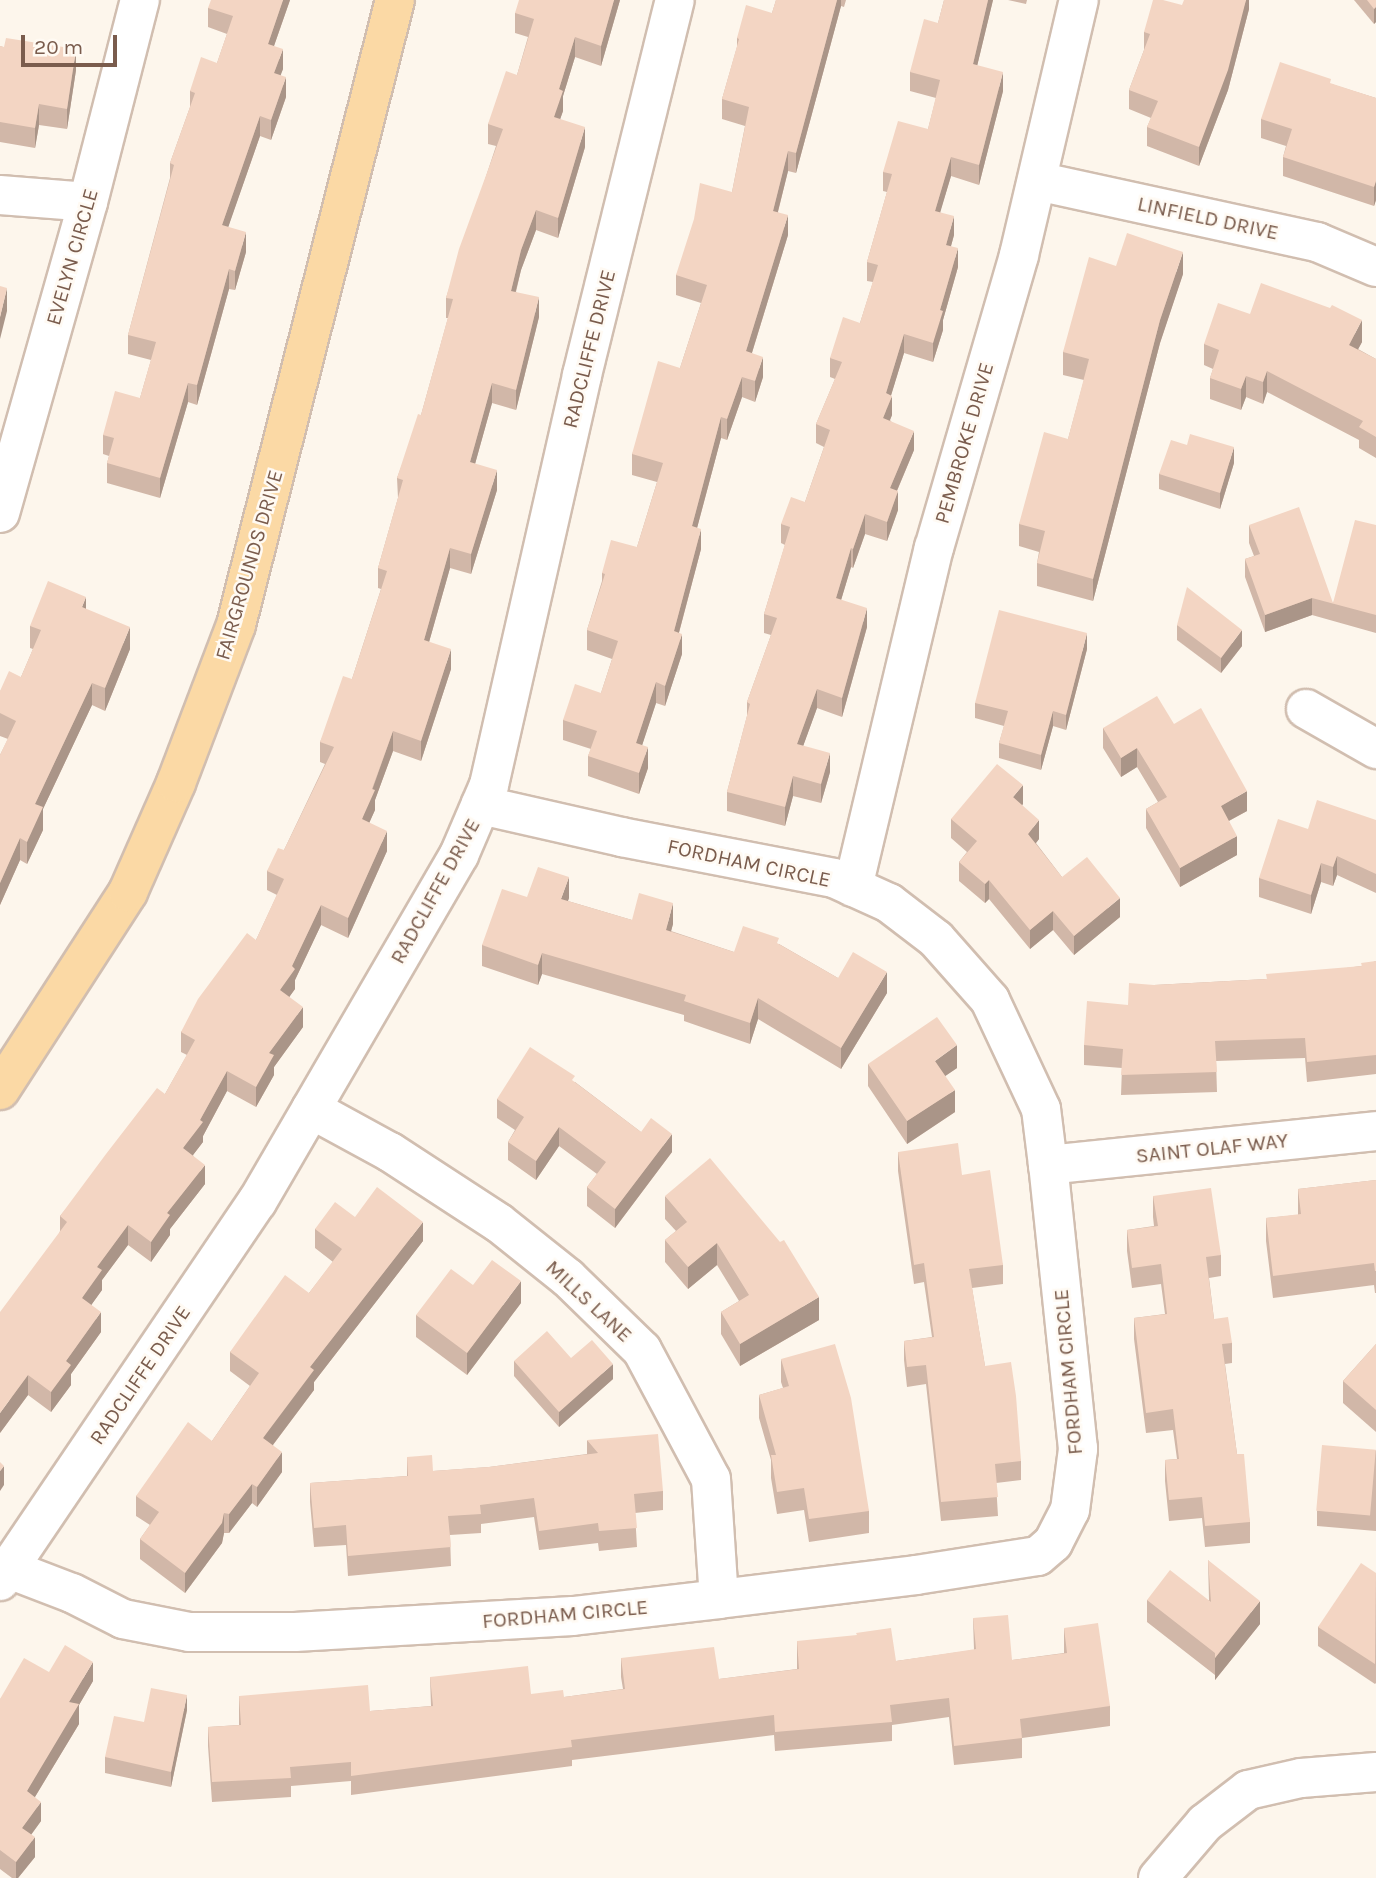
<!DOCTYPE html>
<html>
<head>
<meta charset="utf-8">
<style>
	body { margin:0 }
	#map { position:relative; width:1376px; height:1878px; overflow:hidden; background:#fdf6ec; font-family:Karla,sans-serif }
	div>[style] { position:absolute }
	.roads { filter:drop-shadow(2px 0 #d1beb0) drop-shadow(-2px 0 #d1beb0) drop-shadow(0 2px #d1beb0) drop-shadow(0 -2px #d1beb0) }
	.minor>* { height:38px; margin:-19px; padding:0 19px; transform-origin:19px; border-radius:19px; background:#fff }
	.major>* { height:38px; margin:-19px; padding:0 19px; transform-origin:19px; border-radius:19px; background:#fbd9a5 }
	.wall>* { inset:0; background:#d1b7a8 }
	.shaded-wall>* { inset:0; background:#aa9588 }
	.building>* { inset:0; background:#f3d5c3; transform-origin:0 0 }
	span { translate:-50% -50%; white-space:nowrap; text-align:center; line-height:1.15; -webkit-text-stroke:5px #fffaf3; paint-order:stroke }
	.street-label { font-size:21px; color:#7a5c4d }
	.scale { position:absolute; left:21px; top:35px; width:96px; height:32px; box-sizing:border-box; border:4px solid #7a5c4d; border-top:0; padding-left:9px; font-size:21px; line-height:24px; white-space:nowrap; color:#7a5c4d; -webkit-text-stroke:5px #fffaf3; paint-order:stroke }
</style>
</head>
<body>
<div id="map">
	<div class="roads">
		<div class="minor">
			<i style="left:1037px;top:181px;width:287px;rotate:12.3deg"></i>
			<i style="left:1317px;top:242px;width:64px;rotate:23deg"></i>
			<i style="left:0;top:195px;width:88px;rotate:4.5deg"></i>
			<i style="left:0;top:513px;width:323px;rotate:-74.2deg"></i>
			<i style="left:88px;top:202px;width:209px;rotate:-75.6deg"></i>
			<i style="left:1306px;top:709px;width:81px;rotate:29.7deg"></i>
			<i style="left:853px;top:887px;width:349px;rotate:-76.6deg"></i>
			<i style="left:934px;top:548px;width:305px;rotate:-73.8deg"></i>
			<i style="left:1019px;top:255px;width:262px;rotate:-76.8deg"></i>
			<i style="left:311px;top:1109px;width:90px;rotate:28.6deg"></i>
			<i style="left:390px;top:1152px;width:130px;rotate:33.1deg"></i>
			<i style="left:499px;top:1223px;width:88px;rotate:38.6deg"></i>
			<i style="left:568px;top:1278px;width:103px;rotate:44.2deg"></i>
			<i style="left:642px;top:1350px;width:146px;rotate:61.9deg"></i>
			<i style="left:711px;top:1479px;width:120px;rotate:86.2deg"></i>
			<i style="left:1048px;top:1165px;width:330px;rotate:-5.9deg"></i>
			<i style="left:9px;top:1569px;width:67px;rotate:20.9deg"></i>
			<i style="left:72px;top:1593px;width:57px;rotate:27deg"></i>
			<i style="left:123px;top:1619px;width:67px;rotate:11.1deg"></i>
			<i style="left:189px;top:1632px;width:106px"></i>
			<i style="left:295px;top:1632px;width:278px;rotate:-3.3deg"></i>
			<i style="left:573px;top:1616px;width:147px;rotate:-6.6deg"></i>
			<i style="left:719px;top:1599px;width:198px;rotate:-6.9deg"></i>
			<i style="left:916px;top:1575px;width:123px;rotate:-8.9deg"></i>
			<i style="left:1038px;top:1556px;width:20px;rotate:-41deg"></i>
			<i style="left:1053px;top:1543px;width:37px;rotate:-63deg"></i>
			<i style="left:1070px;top:1510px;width:62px;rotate:-82.5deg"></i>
			<i style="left:1078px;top:1449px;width:286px;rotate:-96deg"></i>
			<i style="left:1048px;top:1165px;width:56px;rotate:-97.1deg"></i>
			<i style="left:1041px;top:1109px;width:120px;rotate:-115.1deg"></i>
			<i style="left:990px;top:1000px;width:81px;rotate:-131.5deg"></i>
			<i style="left:936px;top:939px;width:59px;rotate:-142.5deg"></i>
			<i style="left:889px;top:903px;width:60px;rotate:-155.6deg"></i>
			<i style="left:834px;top:878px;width:216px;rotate:-169.1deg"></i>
			<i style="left:622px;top:837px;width:145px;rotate:-167.2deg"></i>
			<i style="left:0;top:1581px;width:458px;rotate:-55.9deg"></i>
			<i style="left:257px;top:1202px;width:402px;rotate:-59.8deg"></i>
			<i style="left:459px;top:855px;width:76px;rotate:-66.8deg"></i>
			<i style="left:489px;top:785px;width:420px;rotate:-77.2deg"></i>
			<i style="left:582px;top:375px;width:386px;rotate:-76.1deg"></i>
			<i style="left:1158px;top:1878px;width:72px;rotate:-49.5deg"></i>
			<i style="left:1205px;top:1823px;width:54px;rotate:-37.5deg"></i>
			<i style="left:1248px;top:1790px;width:54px;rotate:-12.8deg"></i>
			<i style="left:1301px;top:1778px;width:75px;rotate:-4.6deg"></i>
		</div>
		<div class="major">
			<i style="left:0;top:1090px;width:236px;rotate:-57.1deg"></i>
			<i style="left:128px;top:892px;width:119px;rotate:-66.2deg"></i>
			<i style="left:176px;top:783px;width:169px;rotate:-69.2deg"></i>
			<i style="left:236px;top:625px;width:645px;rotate:-75.73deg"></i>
		</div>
	</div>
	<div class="wall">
		<i style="clip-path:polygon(290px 0,274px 46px,283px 69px,280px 75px,286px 97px,271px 140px,260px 136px,228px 227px,246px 252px,235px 290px,229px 289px,197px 405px,188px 402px,160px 498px,107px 483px,107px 463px,109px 456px,103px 454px,103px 435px,140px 398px,151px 360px,128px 354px,128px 335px,170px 178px,170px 163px,190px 107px,190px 91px,217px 63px,227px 34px,208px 27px,208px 8px)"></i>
		<i style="clip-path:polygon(620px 0,601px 66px,575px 57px,563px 96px,563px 111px,560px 119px,585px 147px,558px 238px,536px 230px,521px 270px,516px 292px,539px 317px,516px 410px,492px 403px,475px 464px,497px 490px,471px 574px,450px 568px,429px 642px,451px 669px,432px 727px,421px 761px,393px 751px,375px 800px,375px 810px,369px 823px,387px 851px,348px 938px,321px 925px,295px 980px,295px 989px,289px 997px,303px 1027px,274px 1067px,274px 1075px,256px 1107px,227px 1091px,203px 1136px,203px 1142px,193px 1155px,205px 1184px,170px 1229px,170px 1235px,151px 1262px,128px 1245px,102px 1280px,102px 1290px,91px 1305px,101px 1332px,71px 1374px,71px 1385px,51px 1412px,28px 1395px,0 1433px,60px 1231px,60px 1216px,165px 1094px,187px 1055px,181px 1052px,181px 1032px,256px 940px,277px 895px,267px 890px,267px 871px,284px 850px,325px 764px,320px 762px,320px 742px,352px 679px,381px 589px,378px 588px,378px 568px,398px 498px,397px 478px,421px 415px,448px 318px,446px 318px,446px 298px,496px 146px,488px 144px,488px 124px,517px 75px,528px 37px,515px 33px,515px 13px)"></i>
		<i style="clip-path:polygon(776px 0,846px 0,844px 7px,841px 6px,796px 173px,788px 171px,778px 212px,788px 235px,752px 353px,763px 377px,755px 402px,742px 397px,727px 440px,721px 438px,697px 528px,701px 549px,679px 633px,682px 654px,665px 706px,656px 703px,642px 745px,648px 768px,639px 794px,588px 776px,588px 756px,591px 749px,563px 740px,563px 720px,601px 693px,612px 659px,587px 650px,587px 630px,602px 581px,602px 573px,637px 547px,657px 482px,632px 475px,632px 454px,680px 368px,701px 303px,676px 295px,676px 275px,732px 192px,745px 126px,722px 119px,722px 99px,737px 47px,737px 38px,772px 13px)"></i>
		<i style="clip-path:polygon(944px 0,993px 0,977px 66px,1003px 91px,979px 185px,951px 176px,940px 212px,954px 235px,951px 246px,958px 267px,943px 320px,943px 330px,933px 362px,904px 353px,891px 395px,892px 415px,890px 420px,914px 450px,897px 491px,898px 510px,887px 541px,865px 534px,853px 568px,851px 567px,841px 600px,867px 627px,842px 717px,817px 708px,803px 746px,830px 772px,821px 803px,793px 796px,785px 826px,727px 811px,727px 792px,747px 716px,747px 702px,771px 635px,764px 633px,764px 614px,785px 545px,781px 543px,781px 524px,805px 502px,824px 447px,816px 443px,816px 424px,835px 379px,830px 377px,830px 358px,860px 323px,873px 282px,867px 281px,867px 262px,887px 192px,883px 191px,883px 172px,928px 129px,936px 98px,910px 91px,910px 72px,938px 23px)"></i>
		<i style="clip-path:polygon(1008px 0,1027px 0,1026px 4px)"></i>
		<i style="clip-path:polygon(1249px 0,1249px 9px,1228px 90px,1199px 166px,1147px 146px,1147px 127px,1151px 118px,1129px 109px,1129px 90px,1144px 50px,1144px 32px)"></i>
		<i style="clip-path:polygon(1354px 0,1376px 0,1376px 22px,1374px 24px)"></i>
		<i style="clip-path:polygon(0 46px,76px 70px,67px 129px,39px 125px,35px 148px,0 142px)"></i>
		<i style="clip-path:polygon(1331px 84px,1376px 98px,1376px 200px,1374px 206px,1283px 176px,1283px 157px,1286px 146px,1261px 138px,1261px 119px)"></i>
		<i style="clip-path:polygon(1116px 266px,1183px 274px,1160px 343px,1093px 601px,1037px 586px,1037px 563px,1039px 552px,1019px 546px,1019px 524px,1068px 439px,1084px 380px,1063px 375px,1063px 352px)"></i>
		<i style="clip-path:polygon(1330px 308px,1362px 342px,1358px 349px,1376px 359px,1376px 458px,1359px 448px,1359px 440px,1267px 392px,1263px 404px,1246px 397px,1241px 410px,1210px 399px,1210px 378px,1213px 369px,1204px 365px,1204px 344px,1250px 314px)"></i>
		<i style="clip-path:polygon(1187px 445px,1234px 463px,1220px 509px,1159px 489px,1159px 474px)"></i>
		<i style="clip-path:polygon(1249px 525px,1333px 603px,1376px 525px,1376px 633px,1312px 615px,1265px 632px,1245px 577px,1245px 559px,1254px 556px,1249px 543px)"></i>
		<i style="clip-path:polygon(86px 609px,130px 649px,105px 711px,92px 705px,43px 809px,43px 830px,27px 864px,20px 860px,0 905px,0 755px,8px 739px,0 736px,0 691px,21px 677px,33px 649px,30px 648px,30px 626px)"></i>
		<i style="clip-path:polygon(1177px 625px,1242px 646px,1221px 673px,1177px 640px)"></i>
		<i style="clip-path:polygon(1087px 649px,1066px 730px,1053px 726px,1041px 770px,999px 758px,999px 743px,1004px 726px,975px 718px,975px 703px)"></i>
		<i style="clip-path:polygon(1174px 724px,1247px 811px,1229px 821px,1237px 855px,1180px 887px,1146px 828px,1146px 809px,1158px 802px,1137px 767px,1121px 777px,1103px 748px,1103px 728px)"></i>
		<i style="clip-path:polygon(1023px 804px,1022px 805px,1039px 839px,1036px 843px,1062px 877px,1120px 917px,1074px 955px,1053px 930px,1030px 949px,989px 899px,985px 903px,959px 881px,959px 862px,967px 852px,951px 838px,951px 819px)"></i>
		<i style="clip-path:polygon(1376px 820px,1376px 893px,1337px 875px,1333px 886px,1321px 882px,1311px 914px,1259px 897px,1259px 878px,1308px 829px)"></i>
		<i style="clip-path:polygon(527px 897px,569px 898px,568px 901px,632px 920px,673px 924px,671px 931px,734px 952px,779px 944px,838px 978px,887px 993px,841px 1069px,758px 1019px,750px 1044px,684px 1021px,684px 1015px,542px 974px,538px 985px,482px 966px,482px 945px)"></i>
		<i style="clip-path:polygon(1376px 961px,1376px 1074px,1307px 1082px,1305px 1058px,1216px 1061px,1217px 1092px,1121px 1095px,1122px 1068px,1084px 1065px,1084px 1045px,1128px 1005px,1154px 985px,1266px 979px,1361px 966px)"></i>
		<i style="clip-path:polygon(868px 1064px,957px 1068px,945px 1076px,955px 1112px,907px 1144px,868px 1086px)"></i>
		<i style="clip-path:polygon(575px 1082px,641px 1132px,672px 1152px,615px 1228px,587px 1206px,587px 1187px,597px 1174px,559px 1146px,536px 1180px,508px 1160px,508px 1142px,515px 1130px,497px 1118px,497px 1099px)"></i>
		<i style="clip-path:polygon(898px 1152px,962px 1175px,1003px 1265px,1003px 1284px,972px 1288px,985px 1366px,1021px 1461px,1021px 1480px,996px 1483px,998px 1516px,941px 1521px,926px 1384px,907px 1387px,904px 1360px,904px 1341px,932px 1337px,924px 1282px,914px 1284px,898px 1171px)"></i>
		<i style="clip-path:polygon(1376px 1180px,1376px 1293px,1375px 1293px,1374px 1285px,1273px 1298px,1266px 1241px,1266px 1218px,1298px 1215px,1298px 1189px)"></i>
		<i style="clip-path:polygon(665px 1196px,819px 1320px,740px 1366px,721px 1334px,721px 1312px,739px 1301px,717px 1265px,688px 1289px,665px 1262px,665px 1240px,676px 1231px,665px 1219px)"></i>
		<i style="clip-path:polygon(1153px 1196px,1221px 1255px,1221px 1276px,1209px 1278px,1214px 1319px,1232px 1343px,1232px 1363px,1225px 1364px,1237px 1454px,1250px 1522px,1250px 1543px,1205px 1547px,1202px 1518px,1169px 1521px,1165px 1481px,1165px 1460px,1177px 1459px,1173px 1430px,1146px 1433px,1134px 1339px,1134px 1318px,1165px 1314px,1161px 1284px,1132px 1288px,1127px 1251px,1127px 1230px,1154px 1226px,1153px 1217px)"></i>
		<i style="clip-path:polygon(355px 1217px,423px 1241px,314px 1382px,314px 1390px,273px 1445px,282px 1472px,257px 1507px,252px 1503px,229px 1533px,224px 1533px,222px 1543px,185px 1593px,140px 1559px,140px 1539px,150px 1525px,136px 1516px,136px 1496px,212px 1441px,250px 1386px,230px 1371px,230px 1352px,309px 1293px,333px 1262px,315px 1248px,315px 1229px)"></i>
		<i style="clip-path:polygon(521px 1303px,467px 1375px,416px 1337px,416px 1315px)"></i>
		<i style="clip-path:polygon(1376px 1344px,1376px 1432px,1343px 1403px,1343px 1381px)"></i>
		<i style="clip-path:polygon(571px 1358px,613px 1379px,559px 1427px,514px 1376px,514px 1361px)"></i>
		<i style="clip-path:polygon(781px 1359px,869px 1511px,869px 1533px,809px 1542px,804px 1510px,777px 1514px,771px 1478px,771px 1460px,759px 1418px,759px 1395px,783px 1388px,781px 1382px)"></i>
		<i style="clip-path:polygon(587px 1440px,663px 1491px,663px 1510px,635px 1513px,637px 1547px,599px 1551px,598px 1543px,539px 1550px,534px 1517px,481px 1524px,481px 1533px,450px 1535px,451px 1566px,348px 1576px,346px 1545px,314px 1547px,310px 1502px,310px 1483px,407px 1476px,407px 1457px,433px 1471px,489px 1467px,587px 1454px)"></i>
		<i style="clip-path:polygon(1376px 1450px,1376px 1531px,1317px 1526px,1317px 1511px)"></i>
		<i style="clip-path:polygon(1208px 1560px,1260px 1624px,1215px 1680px,1215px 1675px,1147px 1622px,1147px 1600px,1209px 1600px)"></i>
		<i style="clip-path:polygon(1376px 1573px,1376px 1683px,1375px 1684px,1318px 1646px,1318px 1627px)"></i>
		<i style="clip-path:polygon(973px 1618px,1012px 1660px,1064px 1653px,1064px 1628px,1110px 1706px,1110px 1726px,1022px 1738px,1022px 1758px,954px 1765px,949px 1717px,892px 1725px,892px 1741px,775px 1751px,774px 1735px,572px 1760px,572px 1766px,351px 1795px,351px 1781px,291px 1786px,291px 1797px,212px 1802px,208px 1746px,208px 1727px,239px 1725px,239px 1696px,370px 1711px,431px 1706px,430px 1677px,531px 1694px,564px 1697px,623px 1689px,621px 1677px,621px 1658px,719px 1679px,797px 1669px,797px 1641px,896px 1661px,974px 1650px)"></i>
		<i style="clip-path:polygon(49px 1672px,93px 1681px,79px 1705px,79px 1724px,35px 1797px,41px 1821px,31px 1835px,35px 1857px,18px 1878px,12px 1878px,0 1869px,0 1699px)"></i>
		<i style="clip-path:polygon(187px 1710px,171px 1787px,105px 1773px,105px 1757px,144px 1722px)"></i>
	</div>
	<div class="shaded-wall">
		<i style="clip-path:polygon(283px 0,290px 0,268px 63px,268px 44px)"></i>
		<i style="clip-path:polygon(614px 0,620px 0,601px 66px,601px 46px)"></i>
		<i style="clip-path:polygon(837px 0,841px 0,841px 6px,796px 173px,796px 153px)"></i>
		<i style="clip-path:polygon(988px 0,993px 0,973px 83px,973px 64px)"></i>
		<i style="clip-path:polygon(1246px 0,1249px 0,1249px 9px,1228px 90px,1199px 166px,1199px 147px)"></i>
		<i style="clip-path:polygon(1376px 7px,1376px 22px,1374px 24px,1374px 9px)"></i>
		<i style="clip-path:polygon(575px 37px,575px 57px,563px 96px,563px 111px,554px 137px,554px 117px,559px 89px)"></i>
		<i style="clip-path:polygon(76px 49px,76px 70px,67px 129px,67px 109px)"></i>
		<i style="clip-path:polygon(283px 49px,283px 69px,274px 93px,274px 73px)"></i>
		<i style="clip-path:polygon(1003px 72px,1003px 91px,979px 185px,979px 165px)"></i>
		<i style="clip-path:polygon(286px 77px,286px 97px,271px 140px,271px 120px)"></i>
		<i style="clip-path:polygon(39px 104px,39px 125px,35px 148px,35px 128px)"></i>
		<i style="clip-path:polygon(260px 116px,260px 136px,222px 245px,222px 225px)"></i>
		<i style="clip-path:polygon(585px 127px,585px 147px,558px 238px,558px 218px)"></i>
		<i style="clip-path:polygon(788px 151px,788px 171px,773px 231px,773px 211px)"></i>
		<i style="clip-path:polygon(951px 157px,951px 176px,935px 230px,935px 211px)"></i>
		<i style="clip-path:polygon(1376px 181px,1376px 200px,1374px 206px,1374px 187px)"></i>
		<i style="clip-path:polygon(536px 210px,536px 230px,521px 270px,511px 310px,511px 291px,521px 250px)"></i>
		<i style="clip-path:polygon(788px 215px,788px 235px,746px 372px,746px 351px)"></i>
		<i style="clip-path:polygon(954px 216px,954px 235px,946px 264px,946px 245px)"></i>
		<i style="clip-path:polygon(246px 232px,246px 252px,235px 290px,235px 271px)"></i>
		<i style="clip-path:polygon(958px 248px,958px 267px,943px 320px,943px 330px,933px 362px,933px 343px,940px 310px)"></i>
		<i style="clip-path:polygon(1183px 252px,1183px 274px,1160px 343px,1093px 601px,1093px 579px,1160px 320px)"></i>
		<i style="clip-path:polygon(229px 269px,229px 289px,197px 405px,197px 385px)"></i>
		<i style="clip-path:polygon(7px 288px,7px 311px,0 339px,0 317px)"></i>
		<i style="clip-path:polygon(539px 297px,539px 317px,516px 410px,516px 390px)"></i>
		<i style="clip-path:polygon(1362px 320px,1362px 342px,1349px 366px,1349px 345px)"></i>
		<i style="clip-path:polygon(904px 334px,904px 353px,886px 412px,886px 393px)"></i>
		<i style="clip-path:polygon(763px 357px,763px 377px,755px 402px,755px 381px)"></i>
		<i style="clip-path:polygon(1267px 371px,1267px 392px,1263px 404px,1263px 382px)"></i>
		<i style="clip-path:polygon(1246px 376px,1246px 397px,1241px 410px,1241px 389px)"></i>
		<i style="clip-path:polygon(742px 377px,742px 397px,727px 440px,727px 419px)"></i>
		<i style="clip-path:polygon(188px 383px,188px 402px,160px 498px,160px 478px)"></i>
		<i style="clip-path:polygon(492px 383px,492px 403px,470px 482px,470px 462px)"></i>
		<i style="clip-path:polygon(892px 396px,892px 415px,883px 437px,883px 418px)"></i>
		<i style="clip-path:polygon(721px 417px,721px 438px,692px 547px,692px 526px)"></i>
		<i style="clip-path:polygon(914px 431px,914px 450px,890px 507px,890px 488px)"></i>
		<i style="clip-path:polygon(1234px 447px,1234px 463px,1220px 509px,1220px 493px)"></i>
		<i style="clip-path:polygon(497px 470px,497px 490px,471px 574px,471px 554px)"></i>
		<i style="clip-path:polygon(898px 491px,898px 510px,887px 541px,887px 522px)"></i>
		<i style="clip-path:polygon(865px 514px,865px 534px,853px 568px,853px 549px)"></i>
		<i style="clip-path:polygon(701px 529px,701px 549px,674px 651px,674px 631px)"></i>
		<i style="clip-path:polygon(450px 548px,450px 568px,424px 660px,424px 640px)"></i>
		<i style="clip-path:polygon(851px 548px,851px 567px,836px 617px,836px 598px)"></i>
		<i style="clip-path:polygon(86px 597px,86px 619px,82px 607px)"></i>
		<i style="clip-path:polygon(1312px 598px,1312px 615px,1265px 632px,1265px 615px)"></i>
		<i style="clip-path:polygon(867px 608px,867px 627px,842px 717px,842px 698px)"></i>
		<i style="clip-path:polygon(130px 627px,130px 649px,105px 711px,105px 688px)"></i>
		<i style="clip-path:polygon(1242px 630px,1242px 646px,1221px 673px,1221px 658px)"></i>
		<i style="clip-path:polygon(1087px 633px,1087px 649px,1066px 730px,1066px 715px)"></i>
		<i style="clip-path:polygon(682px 634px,682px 654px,665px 706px,665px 686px)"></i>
		<i style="clip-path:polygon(451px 649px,451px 669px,421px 761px,421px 741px)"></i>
		<i style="clip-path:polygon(656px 682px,656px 703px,636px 764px,636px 743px)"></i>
		<i style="clip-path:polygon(92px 683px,92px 705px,43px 809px,43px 830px,27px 864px,27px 842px,35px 804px)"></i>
		<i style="clip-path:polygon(817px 689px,817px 708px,797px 763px,797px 744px)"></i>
		<i style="clip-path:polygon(1053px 711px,1053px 726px,1041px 770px,1041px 755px)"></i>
		<i style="clip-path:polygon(393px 731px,393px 751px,375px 800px,375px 810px,362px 839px,362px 819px)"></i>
		<i style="clip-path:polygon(648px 747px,648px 768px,639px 794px,639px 773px)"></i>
		<i style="clip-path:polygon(1137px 748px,1137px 767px,1121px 777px,1121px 758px)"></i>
		<i style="clip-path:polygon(830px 753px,830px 772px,821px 803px,821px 784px)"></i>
		<i style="clip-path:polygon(793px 776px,793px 796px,785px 826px,785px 807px)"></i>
		<i style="clip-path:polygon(1023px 785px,1023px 804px,1013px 816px,1013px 797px)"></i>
		<i style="clip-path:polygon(1247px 791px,1247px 811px,1221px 825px,1221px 806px)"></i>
		<i style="clip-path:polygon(1039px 820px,1039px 839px,1028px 853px,1028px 834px)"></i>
		<i style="clip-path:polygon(387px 831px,387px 851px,348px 938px,348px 918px)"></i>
		<i style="clip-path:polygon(1237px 836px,1237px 855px,1180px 887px,1180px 868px)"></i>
		<i style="clip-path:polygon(20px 838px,20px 860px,0 905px,0 883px)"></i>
		<i style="clip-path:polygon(1337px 856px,1337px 875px,1333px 886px,1333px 867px)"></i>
		<i style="clip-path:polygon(1321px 863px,1321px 882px,1311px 914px,1311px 895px)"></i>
		<i style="clip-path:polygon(569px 877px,569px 898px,561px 920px,561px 899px)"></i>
		<i style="clip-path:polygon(989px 880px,989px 899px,985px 903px,985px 884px)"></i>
		<i style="clip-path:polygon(1120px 898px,1120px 917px,1074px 955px,1074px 936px)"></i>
		<i style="clip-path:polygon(673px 903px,673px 924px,666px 950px,666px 930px)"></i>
		<i style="clip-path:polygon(321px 905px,321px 925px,295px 980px,295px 989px,280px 1010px,280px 990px,292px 966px)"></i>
		<i style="clip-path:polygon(1053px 911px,1053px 930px,1030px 949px,1030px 930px)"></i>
		<i style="clip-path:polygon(542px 953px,542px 974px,538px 985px,538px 965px)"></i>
		<i style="clip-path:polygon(887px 972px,887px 993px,841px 1069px,841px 1048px)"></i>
		<i style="clip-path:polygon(758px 998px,758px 1019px,750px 1044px,750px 1023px)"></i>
		<i style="clip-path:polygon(303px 1007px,303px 1027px,274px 1067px,274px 1075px,256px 1107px,256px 1087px,269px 1053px)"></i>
		<i style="clip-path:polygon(957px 1045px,957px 1068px,935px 1083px,935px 1061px)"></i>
		<i style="clip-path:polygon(227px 1071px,227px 1091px,203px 1136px,203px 1142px,183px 1168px,183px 1148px,200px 1120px)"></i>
		<i style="clip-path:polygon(955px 1090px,955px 1112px,907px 1144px,907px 1121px)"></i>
		<i style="clip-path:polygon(559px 1127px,559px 1146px,536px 1180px,536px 1161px)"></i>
		<i style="clip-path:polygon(672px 1134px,672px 1152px,615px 1228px,615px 1209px)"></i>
		<i style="clip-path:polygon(205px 1165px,205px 1184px,170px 1229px,170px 1235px,151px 1262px,151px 1242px,167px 1213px)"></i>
		<i style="clip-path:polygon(423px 1222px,423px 1241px,314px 1382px,314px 1390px,263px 1458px,263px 1438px,310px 1367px)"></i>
		<i style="clip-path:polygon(128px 1225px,128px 1245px,102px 1280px,102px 1290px,82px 1318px,82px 1298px,97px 1267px)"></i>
		<i style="clip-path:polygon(717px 1243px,717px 1265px,688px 1289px,688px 1267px)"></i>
		<i style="clip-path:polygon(521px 1281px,521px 1303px,467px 1375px,467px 1353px)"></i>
		<i style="clip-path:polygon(819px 1297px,819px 1320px,740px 1366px,740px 1344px)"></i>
		<i style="clip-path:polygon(101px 1312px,101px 1332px,71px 1374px,71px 1385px,51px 1412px,51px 1392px,66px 1361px)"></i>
		<i style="clip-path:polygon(613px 1364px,613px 1379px,559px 1427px,559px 1412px)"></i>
		<i style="clip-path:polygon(28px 1375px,28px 1395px,0 1433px,0 1413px)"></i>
		<i style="clip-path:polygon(282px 1452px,282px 1472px,257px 1507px,257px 1487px)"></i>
		<i style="clip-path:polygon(4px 1466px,4px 1485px,0 1491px,0 1471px)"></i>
		<i style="clip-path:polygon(252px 1484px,252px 1503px,229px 1533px,229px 1514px)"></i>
		<i style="clip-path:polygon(224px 1513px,224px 1533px,222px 1543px,185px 1593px,185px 1573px)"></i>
		<i style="clip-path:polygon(1260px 1601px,1260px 1624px,1215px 1680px,1215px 1658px)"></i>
		<i style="clip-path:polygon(93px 1662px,93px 1681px,79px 1705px,79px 1724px,27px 1810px,27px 1791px,69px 1702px)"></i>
		<i style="clip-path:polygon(187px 1695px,187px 1710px,171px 1787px,171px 1772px)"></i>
		<i style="clip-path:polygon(41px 1802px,41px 1821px,22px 1847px,22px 1828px)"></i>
		<i style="clip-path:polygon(35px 1837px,35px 1857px,18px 1878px,16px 1878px,16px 1862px)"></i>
	</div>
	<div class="building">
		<i style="clip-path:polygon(211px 0,283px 0,268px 44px,283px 49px,274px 73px,286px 77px,271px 120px,260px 116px,222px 225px,246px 232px,235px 271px,229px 269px,197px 385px,188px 383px,160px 478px,107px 463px,114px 438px,103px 435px,115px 391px,140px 398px,156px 342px,128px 335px,174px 165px,170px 163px,195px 93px,190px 91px,201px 57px,217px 63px,233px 16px,208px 8px)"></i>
		<i style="clip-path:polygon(519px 0,614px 0,601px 46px,575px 37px,559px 89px,563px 91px,554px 117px,585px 127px,558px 218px,536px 210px,521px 250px,511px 291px,539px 297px,516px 390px,492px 383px,470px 462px,497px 470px,471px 554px,450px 548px,424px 640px,451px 649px,421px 741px,393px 731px,372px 789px,375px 790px,362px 819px,387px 831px,348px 918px,321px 905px,292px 966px,295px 969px,280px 990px,303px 1007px,269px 1053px,274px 1055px,256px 1087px,227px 1071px,200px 1120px,203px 1122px,183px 1148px,205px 1165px,167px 1213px,170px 1215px,151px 1242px,128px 1225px,97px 1267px,102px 1270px,82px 1298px,101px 1312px,66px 1361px,71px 1365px,51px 1392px,28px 1375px,0 1413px,0 1312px,67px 1222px,60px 1216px,106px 1154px,157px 1088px,165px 1094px,195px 1040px,181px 1032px,198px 999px,247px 933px,256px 940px,284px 879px,267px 871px,278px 848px,284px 850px,334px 747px,320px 742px,343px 676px,352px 679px,387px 571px,378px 568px,403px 480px,397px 478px,418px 414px,421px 415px,453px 299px,446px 298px,459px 249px,503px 129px,488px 124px,506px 71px,517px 75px,534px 19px,515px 13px)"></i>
		<i style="clip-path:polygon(776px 0,837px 0,796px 153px,788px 151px,773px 211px,788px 215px,746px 351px,763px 357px,755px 381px,742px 377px,727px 419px,721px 417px,692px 526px,701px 529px,674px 631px,682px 634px,665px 686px,656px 682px,636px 743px,648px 747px,639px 773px,588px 756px,597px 731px,563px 720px,575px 684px,601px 693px,618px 641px,587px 630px,605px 574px,602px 573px,611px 540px,637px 547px,663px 463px,632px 454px,658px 361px,680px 368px,707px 285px,676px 275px,694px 219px,700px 183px,732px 192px,749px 107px,722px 99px,739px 39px,737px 38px,746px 5px,772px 13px)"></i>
		<i style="clip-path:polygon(944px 0,988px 0,973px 64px,1003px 72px,979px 165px,951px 157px,935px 211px,954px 216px,946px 245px,958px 248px,940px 310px,943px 311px,933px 343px,904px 334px,886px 393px,892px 396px,883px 418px,914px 431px,890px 488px,898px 491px,887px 522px,865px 514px,853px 549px,851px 548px,836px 598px,867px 608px,842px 698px,817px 689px,797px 744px,830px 753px,821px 784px,793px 776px,785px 807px,727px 792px,750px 704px,747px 702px,777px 618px,764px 614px,790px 527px,781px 524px,791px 497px,805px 502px,830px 430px,816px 424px,842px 362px,830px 358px,843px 317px,860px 323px,878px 265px,867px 262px,892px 174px,883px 172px,898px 121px,928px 129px,940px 80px,910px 72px,924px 19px,938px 23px)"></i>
		<i style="clip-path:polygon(1153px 0,1163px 0,1182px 5px,1184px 0,1246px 0,1228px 70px,1199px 147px,1147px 127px,1158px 101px,1129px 90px,1150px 34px,1144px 32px)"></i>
		<i style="clip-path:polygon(1367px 0,1376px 0,1376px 7px,1374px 9px)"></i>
		<i style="clip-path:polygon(6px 38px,76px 49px,67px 109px,39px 104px,35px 128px,0 122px,0 46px,4px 47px)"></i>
		<i style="clip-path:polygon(1280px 62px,1331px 79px,1330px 83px,1376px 98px,1376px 181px,1374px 187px,1283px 157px,1292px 129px,1261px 119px)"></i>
		<i style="clip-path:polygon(1127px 233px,1183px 252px,1160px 320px,1093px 579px,1037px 563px,1045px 531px,1019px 524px,1044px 432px,1068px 439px,1089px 359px,1063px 352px,1089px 257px,1116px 266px)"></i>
		<i style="clip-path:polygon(1261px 283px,1330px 308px,1332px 305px,1362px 320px,1349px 345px,1376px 359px,1376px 437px,1359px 427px,1363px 421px,1267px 371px,1263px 382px,1246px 376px,1241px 389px,1210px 378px,1219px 350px,1204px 344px,1218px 303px,1250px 314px)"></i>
		<i style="clip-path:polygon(0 286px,7px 288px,0 317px)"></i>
		<i style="clip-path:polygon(1190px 434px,1234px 447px,1220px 493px,1159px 474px,1171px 440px,1187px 445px)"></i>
		<i style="clip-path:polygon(1299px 507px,1333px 603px,1355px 520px,1376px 525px,1376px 615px,1312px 598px,1265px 615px,1245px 559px,1260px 554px,1249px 525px)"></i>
		<i style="clip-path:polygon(48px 581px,86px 597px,82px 607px,130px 627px,105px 688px,92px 683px,35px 804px,43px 807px,27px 842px,20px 838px,0 883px,0 755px,16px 721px,0 713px,0 691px,9px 671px,21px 677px,41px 630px,30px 626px)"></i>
		<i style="clip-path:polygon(1187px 587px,1242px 630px,1221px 658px,1177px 625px)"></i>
		<i style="clip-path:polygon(999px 610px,1087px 633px,1066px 715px,1053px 711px,1041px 755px,999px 743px,1008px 711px,975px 703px)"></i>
		<i style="clip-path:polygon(1157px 696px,1174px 724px,1201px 708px,1247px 791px,1221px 806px,1237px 836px,1180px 868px,1146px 809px,1167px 797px,1137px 748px,1121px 758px,1103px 728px)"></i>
		<i style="clip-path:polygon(997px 764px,1023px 785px,1013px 797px,1039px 820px,1028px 834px,1062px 877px,1087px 857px,1120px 898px,1074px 936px,1053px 911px,1030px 930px,989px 880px,985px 884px,959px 862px,977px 841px,951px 819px)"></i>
		<i style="clip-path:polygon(1317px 800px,1376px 820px,1376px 874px,1337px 856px,1333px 867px,1321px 863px,1311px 895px,1259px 878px,1278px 819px,1308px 829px)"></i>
		<i style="clip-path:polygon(538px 867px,569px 877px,561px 899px,632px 920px,639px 893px,673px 903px,666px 930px,734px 952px,743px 926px,779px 938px,777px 943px,838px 978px,853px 952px,887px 972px,841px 1048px,758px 998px,750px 1023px,684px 1001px,686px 995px,542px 953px,538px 965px,482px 945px,502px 889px,527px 897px)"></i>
		<i style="clip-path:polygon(1376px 961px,1376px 1055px,1307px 1062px,1305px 1038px,1215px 1041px,1217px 1072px,1121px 1075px,1123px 1049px,1084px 1045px,1087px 1001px,1128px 1005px,1129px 983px,1154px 985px,1267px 979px,1266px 974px,1362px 966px,1361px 963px)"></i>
		<i style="clip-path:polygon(937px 1017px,957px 1045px,935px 1061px,955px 1090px,907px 1121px,868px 1064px)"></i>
		<i style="clip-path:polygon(530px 1047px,575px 1076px,572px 1080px,641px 1132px,651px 1118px,672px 1134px,615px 1209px,587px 1187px,606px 1162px,559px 1127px,536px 1161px,508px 1142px,524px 1117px,497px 1099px)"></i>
		<i style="clip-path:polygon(958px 1143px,962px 1175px,990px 1170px,1003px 1265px,969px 1269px,985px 1366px,1011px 1362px,1016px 1396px,1021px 1461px,995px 1464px,998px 1497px,941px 1502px,926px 1365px,907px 1367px,904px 1341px,934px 1337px,924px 1263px,914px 1265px,898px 1152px)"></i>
		<i style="clip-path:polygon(710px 1158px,780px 1242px,784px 1240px,819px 1297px,740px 1344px,721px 1312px,749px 1295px,717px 1243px,688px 1267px,665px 1240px,687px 1222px,665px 1196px)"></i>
		<i style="clip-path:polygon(1376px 1180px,1376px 1271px,1375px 1271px,1374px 1263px,1273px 1276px,1266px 1218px,1301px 1214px,1298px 1189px)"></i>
		<i style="clip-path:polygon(377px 1187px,423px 1222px,310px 1367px,314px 1370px,263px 1438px,282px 1452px,257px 1487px,252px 1484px,229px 1514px,224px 1513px,222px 1523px,185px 1573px,140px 1539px,159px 1512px,136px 1496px,188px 1422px,212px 1441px,259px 1373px,230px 1352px,285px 1275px,309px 1293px,342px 1249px,315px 1229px,335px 1202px,355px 1217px)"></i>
		<i style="clip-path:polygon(1211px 1188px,1221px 1255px,1206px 1257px,1214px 1319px,1228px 1317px,1232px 1343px,1222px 1344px,1237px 1454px,1244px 1454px,1250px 1522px,1205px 1526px,1202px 1497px,1169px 1500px,1165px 1460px,1179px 1459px,1173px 1409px,1146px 1413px,1134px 1318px,1167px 1314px,1161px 1264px,1132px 1268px,1127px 1230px,1158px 1226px,1153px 1196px)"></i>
		<i style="clip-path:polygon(492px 1260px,521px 1281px,467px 1353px,416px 1315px,451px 1269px,473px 1285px)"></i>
		<i style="clip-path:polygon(547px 1331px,571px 1358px,592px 1340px,613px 1364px,559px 1412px,514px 1361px)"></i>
		<i style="clip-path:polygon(835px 1344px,851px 1398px,869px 1511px,809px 1519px,804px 1488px,777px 1492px,771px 1455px,776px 1455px,759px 1395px,789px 1386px,781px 1359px)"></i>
		<i style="clip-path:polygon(1376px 1344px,1376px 1410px,1343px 1381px)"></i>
		<i style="clip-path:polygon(658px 1434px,663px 1491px,634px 1494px,637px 1528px,599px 1531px,598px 1523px,539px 1531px,534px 1498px,480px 1505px,481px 1514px,448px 1516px,451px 1547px,348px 1556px,346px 1525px,314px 1528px,310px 1483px,408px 1476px,407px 1457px,432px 1455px,433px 1471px,489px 1467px,598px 1453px,587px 1440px)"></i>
		<i style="left:1322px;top:1445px;width:54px;height:66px;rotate:5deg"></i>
		<i style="clip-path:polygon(0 1462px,4px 1466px,0 1471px)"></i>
		<i style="clip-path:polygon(1208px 1560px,1260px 1601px,1215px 1658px,1215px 1653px,1147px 1600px,1170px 1570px,1211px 1602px)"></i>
		<i style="clip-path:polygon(1361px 1563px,1376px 1573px,1375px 1664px,1318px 1627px)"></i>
		<i style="clip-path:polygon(1008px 1615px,1012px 1660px,1067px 1653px,1064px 1628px,1098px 1623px,1110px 1706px,1020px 1719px,1022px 1738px,954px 1746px,949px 1698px,890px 1705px,892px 1722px,775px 1732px,774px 1715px,571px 1740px,572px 1747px,351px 1776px,351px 1762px,290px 1767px,291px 1778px,212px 1782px,208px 1727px,241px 1725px,239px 1696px,368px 1685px,370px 1711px,433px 1706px,430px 1677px,528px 1666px,531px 1694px,563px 1690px,564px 1697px,625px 1689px,621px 1658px,714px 1647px,719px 1679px,799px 1669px,797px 1641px,857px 1635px,856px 1633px,891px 1628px,896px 1661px,976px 1649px,973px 1618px)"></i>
		<i style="clip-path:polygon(65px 1645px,93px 1662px,69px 1702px,79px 1704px,27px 1791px,41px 1802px,22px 1828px,35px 1837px,16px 1862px,0 1850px,0 1699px,24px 1658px,49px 1672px)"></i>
		<i style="clip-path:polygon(151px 1688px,187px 1695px,171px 1772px,105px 1757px,114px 1716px,144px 1722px)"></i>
	</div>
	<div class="street-label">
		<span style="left:1208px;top:218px;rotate:12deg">LINFIELD DRIVE</span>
		<span style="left:72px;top:257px;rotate:-74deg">EVELYN CIRCLE</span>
		<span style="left:589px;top:349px;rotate:-76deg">RADCLIFFE DRIVE</span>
		<span style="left:964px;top:443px;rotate:-74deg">PEMBROKE DRIVE</span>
		<span style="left:249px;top:565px;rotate:-74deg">FAIRGROUNDS DRIVE</span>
		<span style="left:749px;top:863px;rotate:12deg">FORDHAM CIRCLE</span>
		<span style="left:435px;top:891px;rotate:-61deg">RADCLIFFE DRIVE</span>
		<span style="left:1212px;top:1148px;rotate:-6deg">SAINT OLAF WAY</span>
		<span style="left:589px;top:1301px;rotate:43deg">MILLS LANE</span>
		<span style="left:1068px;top:1372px;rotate:-95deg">FORDHAM CIRCLE</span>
		<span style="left:140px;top:1375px;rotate:-56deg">RADCLIFFE DRIVE</span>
		<span style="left:565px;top:1614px;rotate:-5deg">FORDHAM CIRCLE</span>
	</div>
	<div class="scale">20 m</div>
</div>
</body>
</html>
